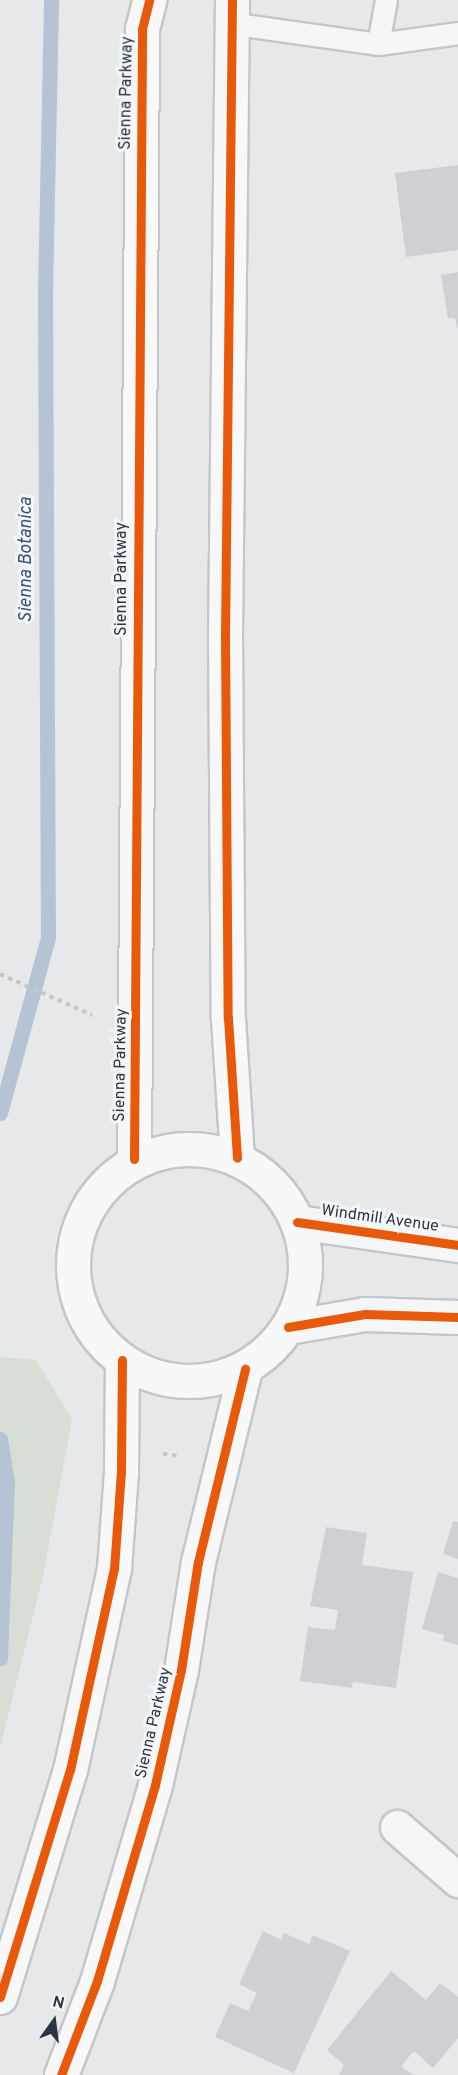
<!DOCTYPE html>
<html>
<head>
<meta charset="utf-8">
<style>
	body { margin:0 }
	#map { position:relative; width:458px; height:2075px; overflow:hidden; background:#e6e8ea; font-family:Overpass,sans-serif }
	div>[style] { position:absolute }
	.green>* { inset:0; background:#d6ded6 }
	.stream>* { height:15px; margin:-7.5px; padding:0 7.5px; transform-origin:7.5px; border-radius:7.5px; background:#b4c4d5 }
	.building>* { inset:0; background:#ced0d3 }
	.path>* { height:4px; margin-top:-2px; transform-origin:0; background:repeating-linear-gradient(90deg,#c5c6ca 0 4.5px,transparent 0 9px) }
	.roads { filter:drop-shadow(2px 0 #c4c6c8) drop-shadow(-2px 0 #c4c6c8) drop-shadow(0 2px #c4c6c8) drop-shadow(0 -2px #c4c6c8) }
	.service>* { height:21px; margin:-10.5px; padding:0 10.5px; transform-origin:10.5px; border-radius:10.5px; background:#f5f6f7 }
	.minor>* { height:33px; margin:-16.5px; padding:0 16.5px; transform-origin:16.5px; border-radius:16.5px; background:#f5f6f7 }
	.tertiary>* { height:33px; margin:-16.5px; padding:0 16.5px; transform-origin:16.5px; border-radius:16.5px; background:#f5f6f7 }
	.secondary>* { height:33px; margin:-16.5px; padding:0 16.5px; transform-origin:16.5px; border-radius:16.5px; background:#f8f8f8 }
	.secondary>.ring { margin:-16.5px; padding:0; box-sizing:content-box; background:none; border:33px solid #f8f8f8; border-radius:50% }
	.cycleway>* { height:9px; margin:-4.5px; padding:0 4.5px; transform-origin:4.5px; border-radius:4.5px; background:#e8590c }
	span { translate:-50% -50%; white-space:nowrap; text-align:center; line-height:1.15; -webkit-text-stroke:6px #f4f6f9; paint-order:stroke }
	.street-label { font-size:16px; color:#2b3445 }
	.water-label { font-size:18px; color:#34527a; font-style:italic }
	.north { position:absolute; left:24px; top:1991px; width:60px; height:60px; -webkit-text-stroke:4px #f4f6f9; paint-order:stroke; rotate:14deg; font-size:16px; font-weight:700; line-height:24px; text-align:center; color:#2b3445 }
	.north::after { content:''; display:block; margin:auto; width:21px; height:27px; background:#2b3445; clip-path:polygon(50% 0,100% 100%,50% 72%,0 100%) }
</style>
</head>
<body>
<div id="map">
	<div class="green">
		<i style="clip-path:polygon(0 1357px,36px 1360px,72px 1419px,44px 1572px,0 1748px)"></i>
	</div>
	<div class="stream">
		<i style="left:0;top:1113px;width:182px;rotate:-74.7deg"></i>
		<i style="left:48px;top:937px;width:646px;rotate:-90.27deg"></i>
		<i style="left:45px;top:291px;width:291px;rotate:-88.8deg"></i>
		<i style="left:0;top:1439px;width:44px;rotate:80.8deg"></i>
		<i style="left:7px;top:1482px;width:177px;rotate:92.3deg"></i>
	</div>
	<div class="building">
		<i style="clip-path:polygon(458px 165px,458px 250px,406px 257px,395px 173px)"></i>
		<i style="clip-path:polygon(458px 272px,458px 328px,457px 328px,455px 318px,448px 318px,441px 275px)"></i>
		<i style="clip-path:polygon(453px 1521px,458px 1522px,458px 1559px,443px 1554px)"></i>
		<i style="clip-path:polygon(326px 1527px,367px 1533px,362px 1565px,413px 1572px,396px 1688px,353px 1682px,352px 1688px,300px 1681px,308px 1627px,335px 1630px,338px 1610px,310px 1606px)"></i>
		<i style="clip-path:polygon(438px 1572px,458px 1578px,458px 1645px,443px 1641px,444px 1635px,422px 1629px)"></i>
		<i style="clip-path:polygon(263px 1931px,281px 1940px,284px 1933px,309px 1944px,313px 1935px,350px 1951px,294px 2073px,215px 2037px,230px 2003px,248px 2011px,257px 1993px,239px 1984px)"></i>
		<i style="clip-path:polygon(391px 1971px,426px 2000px,440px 1983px,458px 1997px,458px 2038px,433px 2068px,414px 2051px,401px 2066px,413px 2075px,339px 2075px,344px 2065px,327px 2050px)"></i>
	</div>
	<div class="path">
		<i style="left:0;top:974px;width:101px;rotate:24deg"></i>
		<i style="left:163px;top:1454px;width:17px;rotate:7deg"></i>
	</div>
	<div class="roads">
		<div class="service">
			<i style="left:229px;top:23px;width:150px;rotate:8deg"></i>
			<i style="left:378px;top:44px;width:45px;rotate:-79.7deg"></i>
			<i style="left:378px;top:44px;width:81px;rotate:-7.8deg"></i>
		</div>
		<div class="minor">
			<i style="left:397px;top:1827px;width:81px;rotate:41deg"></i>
		</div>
		<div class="tertiary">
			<i style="left:297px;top:1222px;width:163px;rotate:8.1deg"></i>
			<i style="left:288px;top:1327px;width:78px;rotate:-9.6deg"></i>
			<i style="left:365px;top:1314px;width:93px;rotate:1.8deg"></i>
		</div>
		<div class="secondary">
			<i style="left:232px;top:0;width:635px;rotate:90.63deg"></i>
			<i style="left:225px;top:635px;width:383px;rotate:89.6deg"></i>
			<i style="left:228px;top:1018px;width:140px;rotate:86.3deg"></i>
			<i class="ring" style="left:73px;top:1149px;width:199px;height:199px"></i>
			<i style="left:134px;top:1159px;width:1130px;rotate:-89.59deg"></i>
			<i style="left:142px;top:29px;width:30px;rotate:-76deg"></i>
			<i style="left:0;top:1997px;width:238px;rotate:-72.9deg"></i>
			<i style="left:70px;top:1770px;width:206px;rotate:-77.7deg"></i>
			<i style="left:114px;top:1569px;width:97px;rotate:-85.9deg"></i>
			<i style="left:121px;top:1472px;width:112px;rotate:-89.5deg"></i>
			<i style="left:61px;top:2075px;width:101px;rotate:-69deg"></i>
			<i style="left:97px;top:1981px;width:204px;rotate:-73.5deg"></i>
			<i style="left:155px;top:1785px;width:118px;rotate:-77.3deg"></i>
			<i style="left:181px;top:1670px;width:109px;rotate:-81.1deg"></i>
			<i style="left:198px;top:1562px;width:199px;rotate:-76.3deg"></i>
		</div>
	</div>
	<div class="cycleway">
		<i style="left:232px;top:0;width:635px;rotate:90.63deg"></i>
		<i style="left:225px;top:635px;width:383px;rotate:89.6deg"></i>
		<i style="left:228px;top:1018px;width:140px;rotate:86.3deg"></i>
		<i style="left:134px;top:1159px;width:1130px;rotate:-89.59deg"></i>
		<i style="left:142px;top:29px;width:30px;rotate:-76deg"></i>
		<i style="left:297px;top:1222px;width:163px;rotate:8.1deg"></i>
		<i style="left:288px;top:1327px;width:78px;rotate:-9.6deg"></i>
		<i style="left:365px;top:1314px;width:93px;rotate:1.8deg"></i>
		<i style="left:0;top:1997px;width:238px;rotate:-72.9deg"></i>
		<i style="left:70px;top:1770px;width:206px;rotate:-77.7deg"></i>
		<i style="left:114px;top:1569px;width:97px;rotate:-85.9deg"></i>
		<i style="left:121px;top:1472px;width:112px;rotate:-89.5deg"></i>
		<i style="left:61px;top:2075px;width:101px;rotate:-69deg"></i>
		<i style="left:97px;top:1981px;width:204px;rotate:-73.5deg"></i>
		<i style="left:155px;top:1785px;width:118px;rotate:-77.3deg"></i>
		<i style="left:181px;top:1670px;width:109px;rotate:-81.1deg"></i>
		<i style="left:198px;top:1562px;width:199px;rotate:-76.3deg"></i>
	</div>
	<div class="street-label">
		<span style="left:127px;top:93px;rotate:-89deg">Sienna Parkway</span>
		<span style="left:122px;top:579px;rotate:-90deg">Sienna Parkway</span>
		<span style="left:121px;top:1065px;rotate:-89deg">Sienna Parkway</span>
		<span style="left:380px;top:1219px;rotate:8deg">Windmill Avenue</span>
		<span style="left:154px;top:1723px;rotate:-77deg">Sienna Parkway</span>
	</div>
	<div class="water-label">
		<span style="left:27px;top:560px;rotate:-90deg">Sienna Botanica</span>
	</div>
	<div class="north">N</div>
</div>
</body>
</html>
